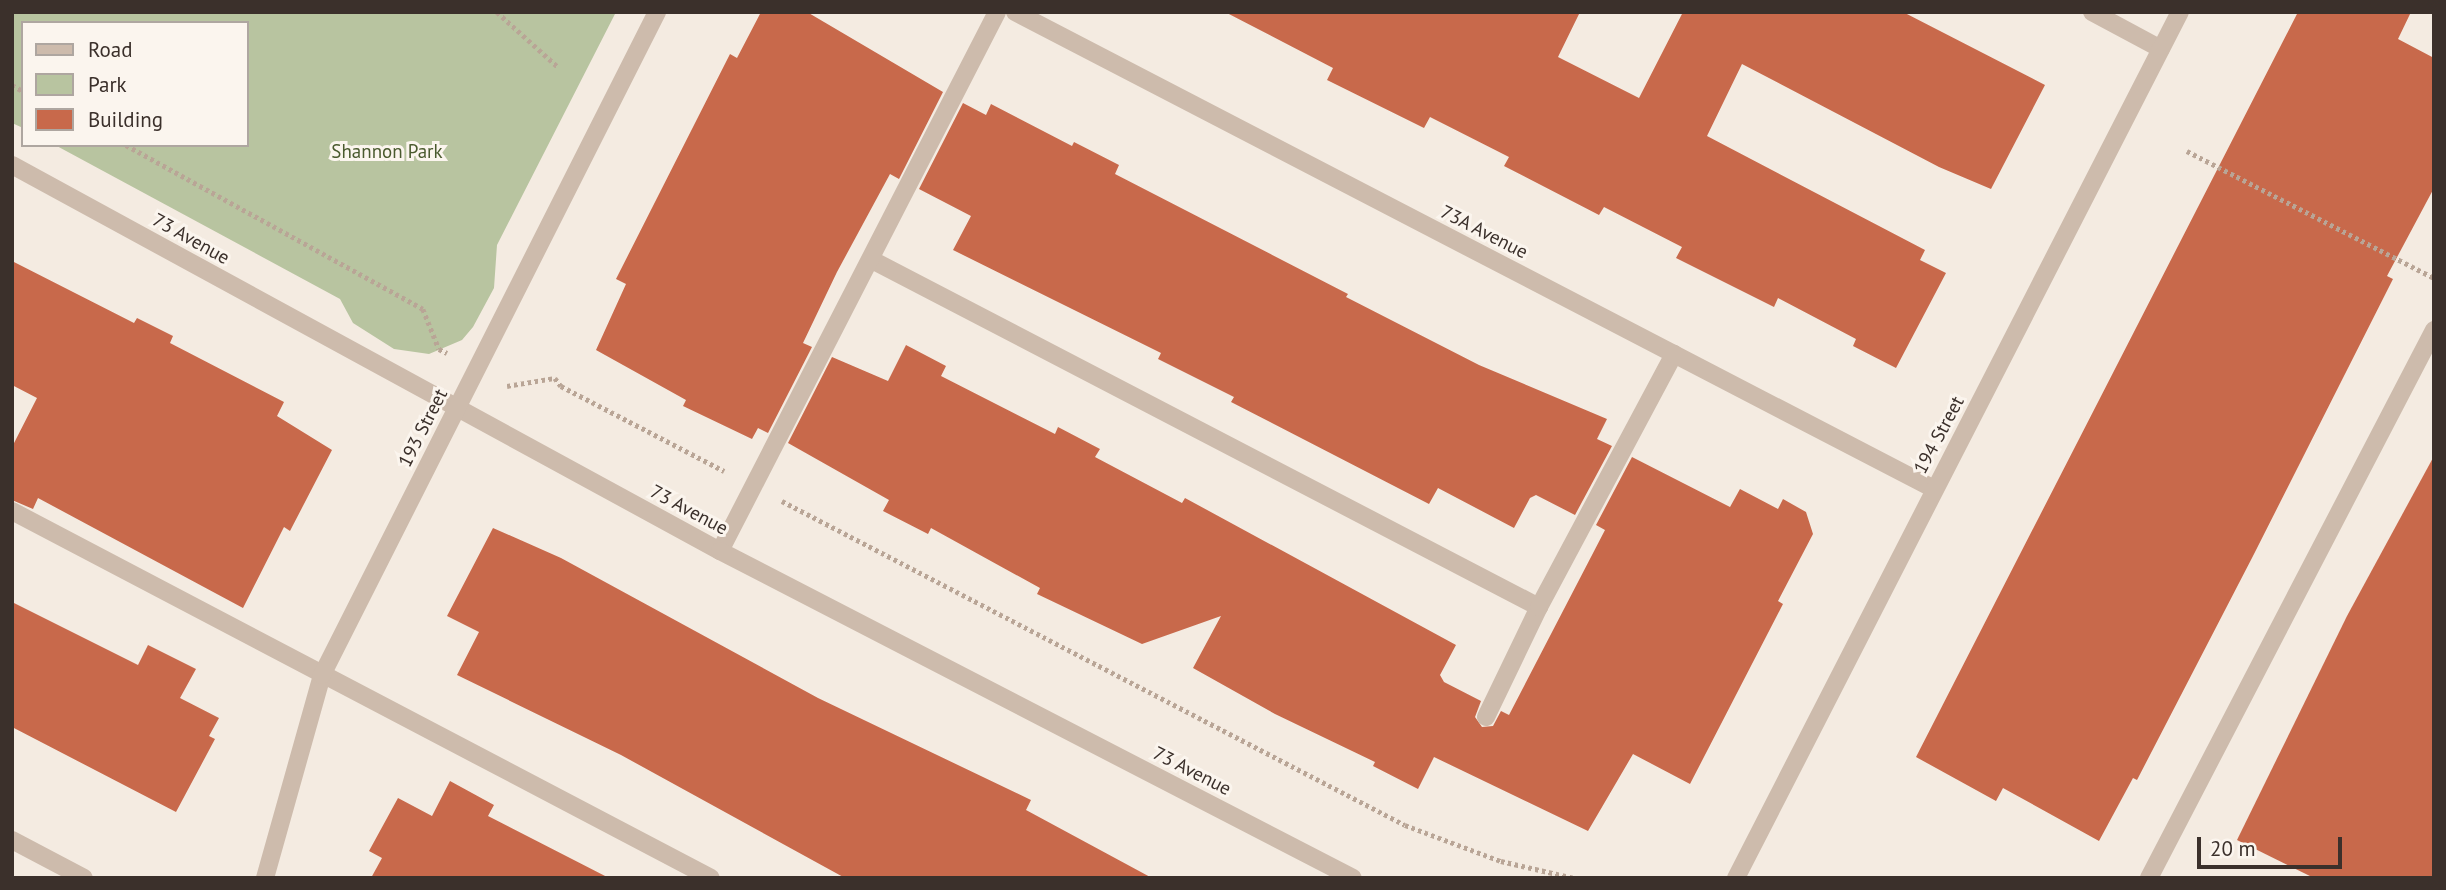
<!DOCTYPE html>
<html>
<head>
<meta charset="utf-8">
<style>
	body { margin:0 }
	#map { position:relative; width:2446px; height:890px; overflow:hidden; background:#f4ebe1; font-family:"PT Sans",sans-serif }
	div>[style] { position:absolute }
	.green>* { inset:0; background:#b8c4a0 }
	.building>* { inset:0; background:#c8694b }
	.path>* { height:4.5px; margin-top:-2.25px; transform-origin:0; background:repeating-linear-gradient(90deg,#b9a596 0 3.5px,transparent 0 7px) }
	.service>* { height:18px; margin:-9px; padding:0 9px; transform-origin:9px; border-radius:9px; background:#cdbbac }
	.minor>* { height:18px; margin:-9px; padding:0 9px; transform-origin:9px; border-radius:9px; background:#cdbbac }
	span { translate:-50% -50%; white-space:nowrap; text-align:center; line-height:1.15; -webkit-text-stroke:6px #fbf5ee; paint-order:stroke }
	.park-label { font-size:19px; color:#4a5a2e }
	.street-label { font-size:19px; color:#3b302b }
	.frame { position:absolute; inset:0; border:14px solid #3b302b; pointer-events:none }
	.legend { position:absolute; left:21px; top:21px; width:228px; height:126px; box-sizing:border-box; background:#fbf5ee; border:2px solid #aea6a0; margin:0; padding:9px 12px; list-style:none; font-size:21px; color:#3b302b }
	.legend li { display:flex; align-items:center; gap:14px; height:35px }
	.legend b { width:35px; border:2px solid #aea6a0 }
	.scale { position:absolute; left:2197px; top:837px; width:145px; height:32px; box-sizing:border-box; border:4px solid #3b302b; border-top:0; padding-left:9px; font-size:21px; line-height:24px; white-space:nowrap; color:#3b302b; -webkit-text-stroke:5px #fbf5ee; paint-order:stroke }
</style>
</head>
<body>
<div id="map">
	<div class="green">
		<i style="clip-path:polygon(12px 12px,616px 12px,497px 245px,494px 288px,473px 327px,462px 340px,429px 354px,394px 349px,353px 323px,340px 299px,55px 145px,247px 145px,247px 23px,23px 23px,23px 128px,12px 123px)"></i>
	</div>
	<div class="building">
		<i style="clip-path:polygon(761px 12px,807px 12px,943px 92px,899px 179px,890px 174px,837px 272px,803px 343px,812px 347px,768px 433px,758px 428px,752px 439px,683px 406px,686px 400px,596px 350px,626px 284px,616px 279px,730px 54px,737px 58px)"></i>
		<i style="clip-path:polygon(1225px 12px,1580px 12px,1558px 57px,1639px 98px,1683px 12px,1903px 12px,2045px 85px,1991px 189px,1939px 167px,1742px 64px,1707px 136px,1925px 250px,1920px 260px,1946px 273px,1896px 368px,1853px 346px,1856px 339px,1778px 298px,1774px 307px,1676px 258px,1682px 247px,1604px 207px,1599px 215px,1504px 166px,1509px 157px,1430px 117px,1424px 128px,1327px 80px,1333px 68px)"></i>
		<i style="clip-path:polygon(2298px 12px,2411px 12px,2398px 39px,2434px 58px,2434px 188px,2387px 276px,2393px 279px,2253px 556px,2137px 780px,2133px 778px,2099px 841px,2003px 788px,1996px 801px,1916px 757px)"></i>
		<i style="clip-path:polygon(963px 103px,986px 115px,991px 104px,1072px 146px,1074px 142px,1119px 165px,1115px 174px,1348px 294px,1346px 297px,1479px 365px,1607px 419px,1597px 439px,1612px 446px,1575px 515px,1536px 495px,1530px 498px,1514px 528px,1438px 488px,1429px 504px,1231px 402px,1234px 397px,1158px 359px,1161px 353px,953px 250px,971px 216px,919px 189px)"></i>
		<i style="clip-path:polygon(12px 261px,134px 323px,137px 318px,173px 336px,170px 343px,284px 402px,277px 416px,332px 450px,290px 531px,284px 527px,243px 608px,38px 498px,33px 509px,12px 500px,12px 447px,37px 398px,12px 385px)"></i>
		<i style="clip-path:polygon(906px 345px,946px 366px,941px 376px,1055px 434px,1058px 427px,1100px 449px,1095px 457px,1182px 503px,1185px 498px,1456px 645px,1440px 675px,1444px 682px,1481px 701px,1475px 717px,1482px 727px,1493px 726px,1501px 711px,1509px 715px,1605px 530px,1596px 525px,1632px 457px,1730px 507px,1740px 489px,1778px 509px,1783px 499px,1806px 512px,1813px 534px,1778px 601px,1783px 604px,1690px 784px,1633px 754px,1588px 831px,1434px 757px,1418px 789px,1373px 766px,1375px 762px,1275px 714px,1193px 668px,1221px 616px,1142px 644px,1037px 594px,1040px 588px,931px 528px,928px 534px,883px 511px,889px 500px,788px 443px,832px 357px,888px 381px)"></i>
		<i style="clip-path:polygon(2434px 456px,2434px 878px,2314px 878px,2237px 840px,2347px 616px)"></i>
		<i style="clip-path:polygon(493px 528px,561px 558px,818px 698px,1031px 800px,1026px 810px,1152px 878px,845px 878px,621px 755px,457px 675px,479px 632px,447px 616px)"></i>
		<i style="clip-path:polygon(12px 602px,138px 665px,148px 645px,196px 669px,180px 698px,219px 718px,209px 736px,215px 739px,176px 812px,12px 727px)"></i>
		<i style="clip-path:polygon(450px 781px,494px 805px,488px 816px,609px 878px,371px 878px,382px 858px,369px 851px,398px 798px,432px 816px)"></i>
	</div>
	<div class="path">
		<i style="left:497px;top:12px;width:81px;rotate:42deg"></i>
		<i style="left:12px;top:85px;width:13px;rotate:29deg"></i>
		<i style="left:126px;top:145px;width:339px;rotate:28.9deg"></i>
		<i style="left:423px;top:309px;width:43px;rotate:68.2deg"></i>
		<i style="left:439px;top:349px;width:9px;rotate:27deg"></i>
		<i style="left:2187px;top:151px;width:278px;rotate:27.2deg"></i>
		<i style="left:507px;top:386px;width:49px;rotate:-9.5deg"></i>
		<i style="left:555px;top:378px;width:10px;rotate:53deg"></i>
		<i style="left:561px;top:386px;width:184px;rotate:27.5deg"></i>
		<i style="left:782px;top:501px;width:702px;rotate:27.48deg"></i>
		<i style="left:1405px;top:825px;width:103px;rotate:20.6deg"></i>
		<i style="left:1501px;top:861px;width:75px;rotate:13.1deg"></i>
	</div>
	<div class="service">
		<i style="left:872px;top:260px;width:752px;rotate:27.49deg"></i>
		<i style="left:12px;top:511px;width:789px;rotate:27.7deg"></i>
		<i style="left:720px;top:551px;width:606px;rotate:-62.8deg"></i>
		<i style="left:1486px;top:717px;width:122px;rotate:-64.3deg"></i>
		<i style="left:1539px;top:607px;width:287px;rotate:-61.9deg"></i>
		<i style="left:2149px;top:878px;width:618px;rotate:-62.52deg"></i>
	</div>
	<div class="minor">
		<i style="left:1015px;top:12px;width:1035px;rotate:27.43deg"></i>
		<i style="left:2092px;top:12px;width:78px;rotate:28.2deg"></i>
		<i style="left:12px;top:165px;width:806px;rotate:28.6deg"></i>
		<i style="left:720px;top:551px;width:712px;rotate:27.32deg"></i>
		<i style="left:12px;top:840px;width:81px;rotate:27.8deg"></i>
		<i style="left:265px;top:878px;width:211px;rotate:-74.3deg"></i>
		<i style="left:322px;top:675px;width:743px;rotate:-63.19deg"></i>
		<i style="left:1736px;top:878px;width:973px;rotate:-62.86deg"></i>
	</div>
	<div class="park-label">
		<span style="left:387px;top:152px">Shannon Park</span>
	</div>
	<div class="street-label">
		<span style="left:1484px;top:232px;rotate:27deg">73A Avenue</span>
		<span style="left:191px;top:239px;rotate:29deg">73 Avenue</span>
		<span style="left:423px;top:428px;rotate:-63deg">193 Street</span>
		<span style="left:1939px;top:435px;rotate:-62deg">194 Street</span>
		<span style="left:689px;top:510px;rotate:28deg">73 Avenue</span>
		<span style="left:1192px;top:771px;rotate:27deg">73 Avenue</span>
	</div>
	<div class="frame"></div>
	<ul class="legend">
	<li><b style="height:9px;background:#cdbbac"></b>Road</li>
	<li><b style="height:19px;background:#b8c4a0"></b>Park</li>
	<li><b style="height:19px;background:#c8694b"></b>Building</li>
	</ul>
	<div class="scale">20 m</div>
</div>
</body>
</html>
